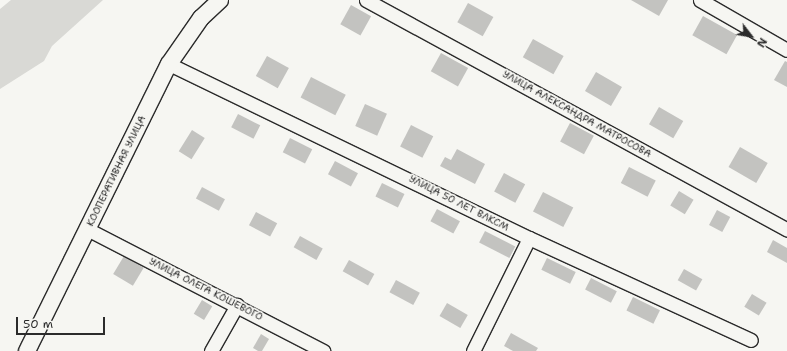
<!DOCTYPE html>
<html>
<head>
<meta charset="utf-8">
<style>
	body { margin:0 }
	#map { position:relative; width:787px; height:351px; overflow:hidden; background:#f6f6f2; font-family:"Shantell Sans",sans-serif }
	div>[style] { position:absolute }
	.green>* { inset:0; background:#d9d9d5 }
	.building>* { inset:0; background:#c3c3c0; transform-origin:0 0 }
	.roads { filter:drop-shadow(1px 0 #2b2b2b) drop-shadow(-1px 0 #2b2b2b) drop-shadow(0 1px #2b2b2b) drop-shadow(0 -1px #2b2b2b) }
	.minor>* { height:13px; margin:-6.5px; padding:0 6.5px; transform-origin:6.5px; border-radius:6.5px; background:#f6f6f2 }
	.major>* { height:16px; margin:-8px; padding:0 8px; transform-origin:8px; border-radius:8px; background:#f6f6f2 }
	span { translate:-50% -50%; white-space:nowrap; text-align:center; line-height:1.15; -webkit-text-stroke:3.5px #f6f6f2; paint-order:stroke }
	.street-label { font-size:10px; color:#2b2b2b }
	.north { position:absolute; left:731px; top:16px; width:40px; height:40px; -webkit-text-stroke:3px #f6f6f2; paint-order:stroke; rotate:121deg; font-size:11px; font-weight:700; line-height:16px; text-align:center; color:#2b2b2b }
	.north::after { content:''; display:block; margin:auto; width:14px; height:18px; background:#2b2b2b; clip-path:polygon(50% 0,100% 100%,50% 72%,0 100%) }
	.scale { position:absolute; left:16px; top:317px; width:89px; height:18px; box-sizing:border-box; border:2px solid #2b2b2b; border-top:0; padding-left:5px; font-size:12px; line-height:14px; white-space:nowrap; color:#2b2b2b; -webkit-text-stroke:3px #f6f6f2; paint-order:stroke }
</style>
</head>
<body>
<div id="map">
	<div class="green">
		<i style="clip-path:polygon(11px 0,103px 0,52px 46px,44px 61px,0 89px,0 9px)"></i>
	</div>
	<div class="building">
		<i style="clip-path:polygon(631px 0,668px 0,659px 16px)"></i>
		<i style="left:468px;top:3px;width:29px;height:22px;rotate:29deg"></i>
		<i style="left:351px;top:5px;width:23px;height:22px;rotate:29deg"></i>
		<i style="left:703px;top:16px;width:39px;height:22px;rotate:29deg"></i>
		<i style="left:533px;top:39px;width:35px;height:21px;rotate:29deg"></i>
		<i style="left:441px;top:53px;width:31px;height:21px;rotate:29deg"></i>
		<i style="left:267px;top:56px;width:25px;height:23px;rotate:29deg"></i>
		<i style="clip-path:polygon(785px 61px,787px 62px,787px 87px,774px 80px)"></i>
		<i style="left:596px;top:72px;width:30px;height:22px;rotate:30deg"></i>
		<i style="left:311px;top:77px;width:39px;height:23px;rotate:27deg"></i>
		<i style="left:365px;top:104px;width:24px;height:24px;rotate:24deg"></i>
		<i style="left:659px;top:107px;width:28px;height:20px;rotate:30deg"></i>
		<i style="left:238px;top:114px;width:25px;height:15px;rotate:27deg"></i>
		<i style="left:570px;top:123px;width:27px;height:21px;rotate:28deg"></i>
		<i style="left:411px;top:125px;width:25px;height:24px;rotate:27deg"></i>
		<i style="left:192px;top:130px;width:15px;height:25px;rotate:32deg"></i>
		<i style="left:290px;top:138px;width:25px;height:16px;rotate:27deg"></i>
		<i style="left:740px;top:147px;width:32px;height:23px;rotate:30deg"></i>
		<i style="clip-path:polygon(457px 149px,485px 164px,475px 184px,440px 166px,445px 157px,451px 160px)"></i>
		<i style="left:335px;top:161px;width:26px;height:15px;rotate:28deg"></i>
		<i style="left:629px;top:167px;width:30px;height:18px;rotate:27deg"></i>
		<i style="left:504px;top:173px;width:24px;height:21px;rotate:28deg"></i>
		<i style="left:382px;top:183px;width:25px;height:15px;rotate:26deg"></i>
		<i style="left:202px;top:187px;width:26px;height:13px;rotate:28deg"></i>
		<i style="left:679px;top:191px;width:17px;height:17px;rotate:31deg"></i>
		<i style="left:543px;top:192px;width:34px;height:22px;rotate:27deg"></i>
		<i style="left:437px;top:209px;width:26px;height:14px;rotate:28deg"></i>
		<i style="left:717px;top:210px;width:15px;height:17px;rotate:28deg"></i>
		<i style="left:256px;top:212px;width:24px;height:15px;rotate:28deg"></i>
		<i style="left:485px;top:231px;width:34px;height:13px;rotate:27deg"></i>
		<i style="left:300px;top:236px;width:26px;height:13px;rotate:29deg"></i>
		<i style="clip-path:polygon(773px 240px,787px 248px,787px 263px,767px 252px)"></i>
		<i style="left:124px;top:256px;width:23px;height:21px;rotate:31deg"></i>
		<i style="left:547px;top:258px;width:32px;height:13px;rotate:26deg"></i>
		<i style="left:349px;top:260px;width:29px;height:13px;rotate:29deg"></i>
		<i style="left:684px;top:269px;width:21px;height:13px;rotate:29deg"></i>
		<i style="left:591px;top:278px;width:29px;height:13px;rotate:27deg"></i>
		<i style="left:396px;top:280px;width:27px;height:14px;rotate:28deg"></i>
		<i style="left:752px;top:294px;width:17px;height:15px;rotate:31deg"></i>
		<i style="left:633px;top:297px;width:30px;height:15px;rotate:26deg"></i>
		<i style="left:202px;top:300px;width:12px;height:16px;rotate:31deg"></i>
		<i style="left:447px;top:303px;width:24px;height:15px;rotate:30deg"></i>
		<i style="clip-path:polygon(511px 333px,538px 348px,536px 351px,513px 351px,504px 346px)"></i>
		<i style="clip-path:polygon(261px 334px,269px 339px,262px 351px,258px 351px,253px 348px)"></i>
	</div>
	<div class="roads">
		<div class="minor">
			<i style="left:366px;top:0;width:480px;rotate:28.6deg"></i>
			<i style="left:700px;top:0;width:100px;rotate:29.9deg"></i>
			<i style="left:169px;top:64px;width:400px;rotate:25.8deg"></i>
			<i style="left:529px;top:238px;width:244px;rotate:24.7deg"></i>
			<i style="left:87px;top:229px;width:266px;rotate:27.3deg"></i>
			<i style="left:211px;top:351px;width:53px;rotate:-60.5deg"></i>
			<i style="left:473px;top:351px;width:126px;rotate:-63.6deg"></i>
		</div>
		<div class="major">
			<i style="left:27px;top:351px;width:320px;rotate:-63.7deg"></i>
			<i style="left:169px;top:64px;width:56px;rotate:-55.2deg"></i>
			<i style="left:201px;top:18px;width:26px;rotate:-43deg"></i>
		</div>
	</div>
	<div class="street-label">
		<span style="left:577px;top:114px;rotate:29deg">УЛИЦА АЛЕКСАНДРА МАТРОСОВА</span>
		<span style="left:116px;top:171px;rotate:-64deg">КООПЕРАТИВНАЯ УЛИЦА</span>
		<span style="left:459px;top:203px;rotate:27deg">УЛИЦА 50 ЛЕТ ВЛКСМ</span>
		<span style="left:206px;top:289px;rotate:27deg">УЛИЦА ОЛЕГА КОШЕВОГО</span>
	</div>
	<div class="north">N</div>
	<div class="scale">50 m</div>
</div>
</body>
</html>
